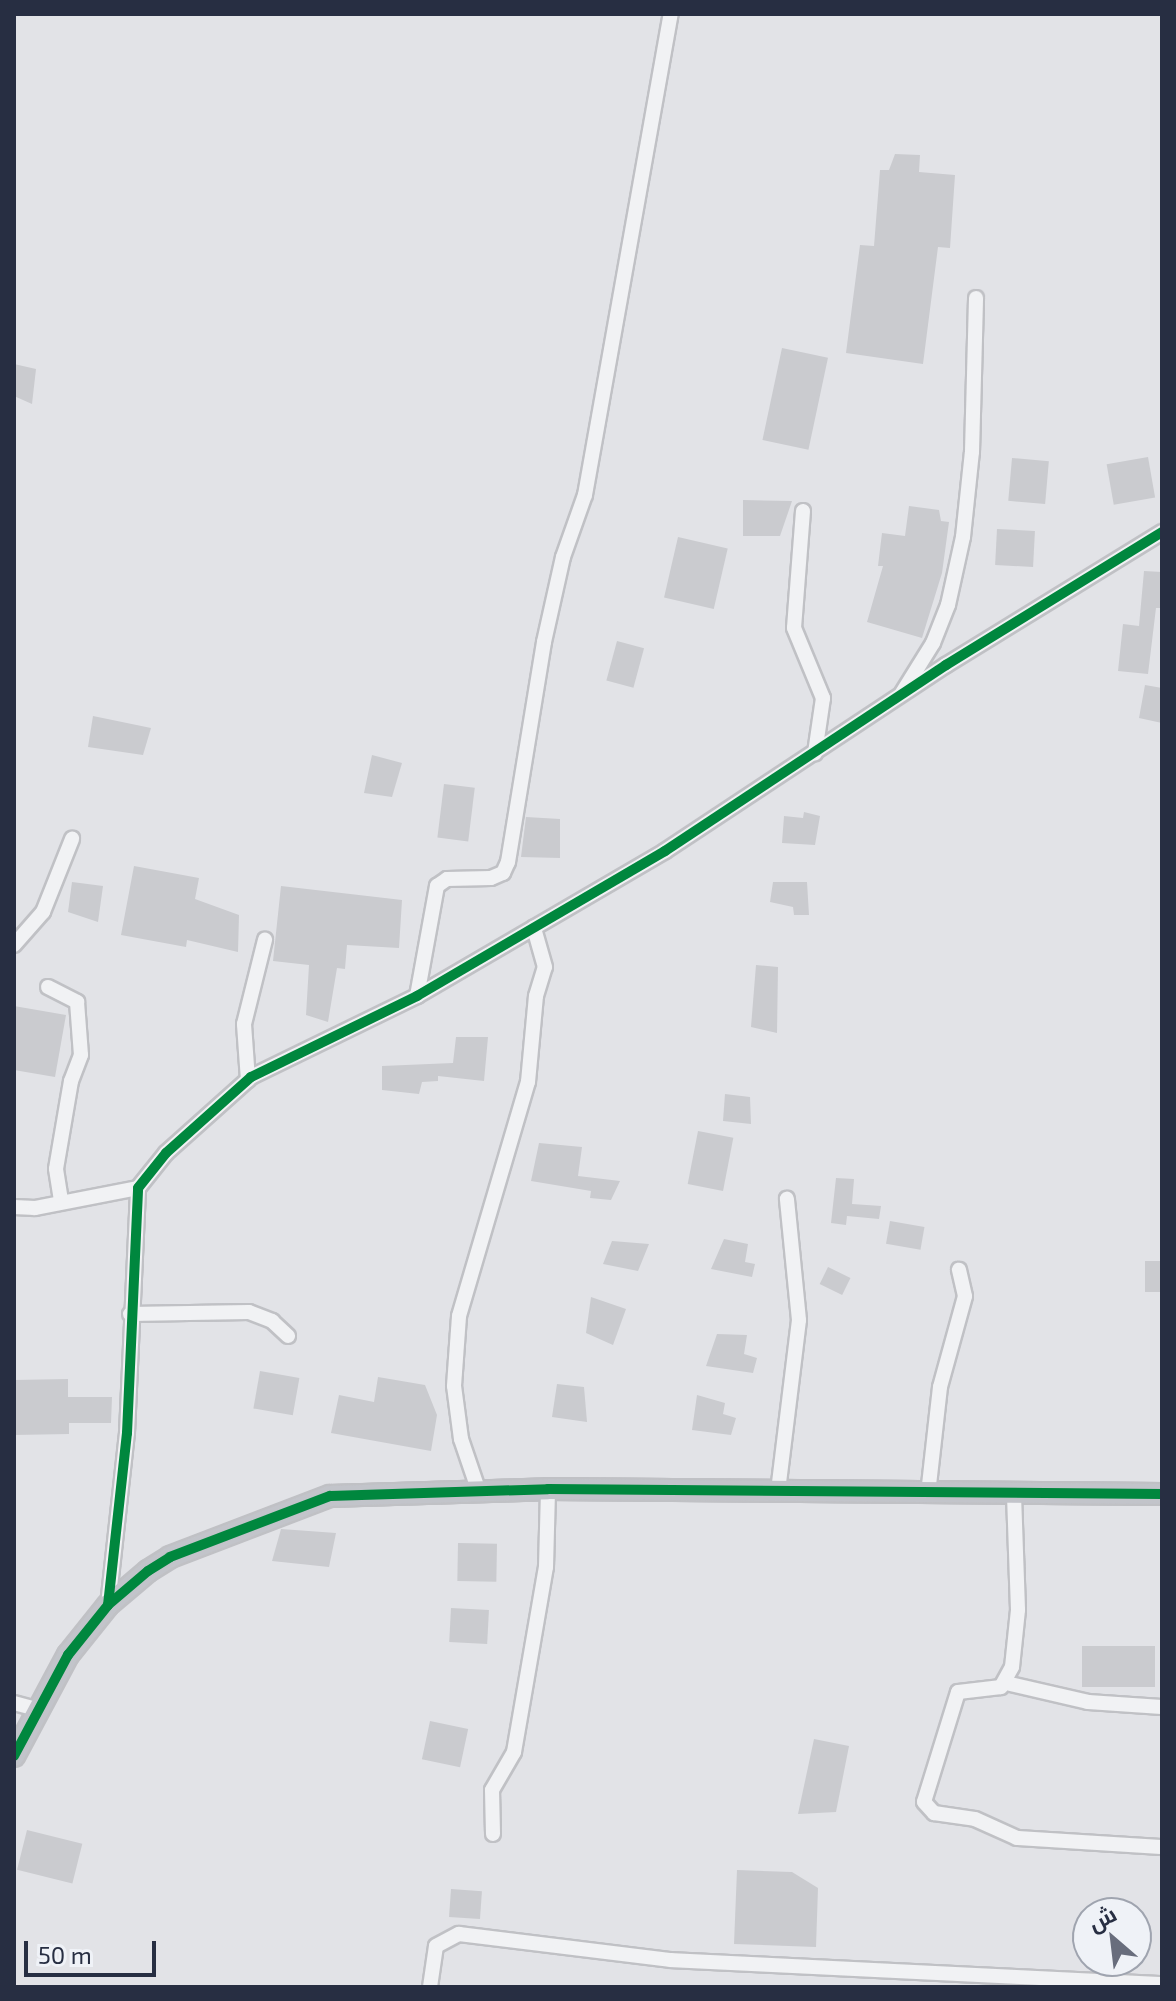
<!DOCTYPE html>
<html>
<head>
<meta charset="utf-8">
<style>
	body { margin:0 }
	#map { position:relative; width:1176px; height:2001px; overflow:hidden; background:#e2e3e7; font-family:"Exo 2",Cairo,sans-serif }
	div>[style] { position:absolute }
	.building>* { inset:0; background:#cacbcf; transform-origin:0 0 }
	.roads { filter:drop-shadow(2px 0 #c0c1c5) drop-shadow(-2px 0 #c0c1c5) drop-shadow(0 2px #c0c1c5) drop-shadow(0 -2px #c0c1c5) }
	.street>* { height:14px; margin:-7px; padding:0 7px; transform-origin:7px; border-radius:7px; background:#f1f2f4 }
	.secondary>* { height:20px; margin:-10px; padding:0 10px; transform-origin:10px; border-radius:10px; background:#c2c4ca }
	.cycleway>* { height:10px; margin:-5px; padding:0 5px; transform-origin:5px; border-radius:5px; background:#00873e }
	span { translate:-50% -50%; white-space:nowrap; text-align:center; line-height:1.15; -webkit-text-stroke:7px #eff2f7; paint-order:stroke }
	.frame { position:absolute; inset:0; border:16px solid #272e42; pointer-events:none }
	.north { position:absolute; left:1072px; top:1897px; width:80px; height:80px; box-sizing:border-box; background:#eff2f7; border:2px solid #9fa4af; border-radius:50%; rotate:332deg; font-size:22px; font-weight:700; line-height:32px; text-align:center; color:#272e42 }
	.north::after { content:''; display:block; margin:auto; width:28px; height:36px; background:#686d7c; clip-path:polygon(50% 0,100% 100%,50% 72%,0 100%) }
	.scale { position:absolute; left:24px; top:1941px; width:132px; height:36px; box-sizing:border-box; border:4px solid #272e42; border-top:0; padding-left:10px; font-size:24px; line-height:28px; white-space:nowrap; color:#272e42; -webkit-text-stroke:6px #eff2f7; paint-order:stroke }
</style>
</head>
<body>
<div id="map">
	<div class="building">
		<i style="clip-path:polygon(895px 154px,920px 155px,919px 172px,955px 175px,950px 248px,938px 247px,923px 364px,846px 353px,860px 245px,874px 246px,880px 170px,889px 170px)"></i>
		<i style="left:782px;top:348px;width:47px;height:94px;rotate:12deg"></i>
		<i style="clip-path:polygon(14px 364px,36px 369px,32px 404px,14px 396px)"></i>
		<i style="left:1148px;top:457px;width:41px;height:42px;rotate:80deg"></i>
		<i style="left:1012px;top:458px;width:37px;height:43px;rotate:5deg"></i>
		<i style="clip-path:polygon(743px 500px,792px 501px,780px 536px,743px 536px)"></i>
		<i style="clip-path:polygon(909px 506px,939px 510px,941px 521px,949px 522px,942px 573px,922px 638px,867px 622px,883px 566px,878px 566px,882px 533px,905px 536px)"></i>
		<i style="left:997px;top:529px;width:38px;height:36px;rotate:3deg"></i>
		<i style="left:678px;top:537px;width:51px;height:62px;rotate:13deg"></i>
		<i style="clip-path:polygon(1144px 571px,1162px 572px,1162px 608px,1156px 608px,1148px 674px,1118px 671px,1123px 624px,1139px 626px)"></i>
		<i style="left:617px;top:641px;width:28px;height:41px;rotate:15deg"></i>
		<i style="clip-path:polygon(1145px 685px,1162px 688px,1162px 723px,1139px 718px)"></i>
		<i style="clip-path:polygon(93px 716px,151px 728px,143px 755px,88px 747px)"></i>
		<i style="clip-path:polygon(372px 755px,402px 763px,392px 797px,364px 793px)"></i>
		<i style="left:444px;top:784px;width:31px;height:54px;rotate:7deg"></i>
		<i style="clip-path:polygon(804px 812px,820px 816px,815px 845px,782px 843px,784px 816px,803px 818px)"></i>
		<i style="clip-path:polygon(526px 817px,560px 819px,560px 858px,521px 857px)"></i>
		<i style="clip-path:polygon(134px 866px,199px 878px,195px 899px,239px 915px,238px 952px,187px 940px,186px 947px,121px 935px)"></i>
		<i style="clip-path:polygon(72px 882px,103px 886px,98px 922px,68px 912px)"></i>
		<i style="clip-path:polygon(773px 882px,807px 882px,809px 915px,794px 915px,793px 907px,770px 902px)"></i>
		<i style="clip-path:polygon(281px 886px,402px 900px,399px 948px,347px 945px,345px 969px,337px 968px,328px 1022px,306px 1015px,309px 965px,273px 961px)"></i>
		<i style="clip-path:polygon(756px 965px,778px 967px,777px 1033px,751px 1027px)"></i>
		<i style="clip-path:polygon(14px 1006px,66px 1015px,55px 1077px,14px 1070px)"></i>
		<i style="clip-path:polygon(456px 1037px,488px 1037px,484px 1081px,438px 1076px,438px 1081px,422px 1082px,419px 1094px,382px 1090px,382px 1066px,453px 1063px)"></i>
		<i style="clip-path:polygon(725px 1094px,750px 1097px,751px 1124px,723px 1121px)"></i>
		<i style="left:698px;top:1131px;width:36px;height:54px;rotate:11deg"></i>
		<i style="clip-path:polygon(539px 1143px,582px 1147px,578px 1176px,620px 1181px,611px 1200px,590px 1198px,591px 1191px,531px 1181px)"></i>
		<i style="clip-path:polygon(836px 1178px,854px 1179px,852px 1204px,881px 1206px,879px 1219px,847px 1216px,846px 1225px,831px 1223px)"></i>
		<i style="left:890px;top:1221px;width:35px;height:23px;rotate:10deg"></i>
		<i style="clip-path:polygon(724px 1239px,748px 1244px,745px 1262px,755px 1264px,752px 1277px,711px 1269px)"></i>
		<i style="clip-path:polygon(612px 1241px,649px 1244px,638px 1271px,603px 1264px)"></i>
		<i style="left:1145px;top:1261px;width:17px;height:31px"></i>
		<i style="left:828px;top:1267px;width:25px;height:19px;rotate:26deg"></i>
		<i style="clip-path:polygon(591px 1297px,626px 1309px,613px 1345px,586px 1333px)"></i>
		<i style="clip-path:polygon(717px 1334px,747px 1335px,744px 1354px,757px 1358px,753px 1373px,706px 1366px)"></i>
		<i style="left:260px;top:1371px;width:40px;height:38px;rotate:10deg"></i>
		<i style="clip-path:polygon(378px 1377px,425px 1385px,437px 1415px,431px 1451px,331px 1433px,339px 1395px,374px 1402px)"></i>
		<i style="clip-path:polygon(68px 1379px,68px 1397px,112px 1397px,111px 1423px,69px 1423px,69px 1434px,14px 1435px,14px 1380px)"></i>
		<i style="clip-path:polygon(557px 1384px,584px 1387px,587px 1422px,552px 1417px)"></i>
		<i style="clip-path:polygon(697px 1395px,725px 1403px,723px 1414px,736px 1418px,731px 1435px,692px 1430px)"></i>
		<i style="clip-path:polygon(281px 1529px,336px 1533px,329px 1567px,272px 1561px)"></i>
		<i style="left:458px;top:1543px;width:39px;height:38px;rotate:1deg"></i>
		<i style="left:451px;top:1608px;width:38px;height:34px;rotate:3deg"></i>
		<i style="left:1082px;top:1646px;width:73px;height:41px"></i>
		<i style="left:430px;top:1721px;width:39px;height:39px;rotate:12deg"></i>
		<i style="clip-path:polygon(814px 1739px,849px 1746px,836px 1812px,798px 1814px)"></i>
		<i style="left:27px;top:1830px;width:57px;height:41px;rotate:14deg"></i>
		<i style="clip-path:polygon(737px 1870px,792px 1872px,818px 1888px,816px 1947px,734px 1944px)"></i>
		<i style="left:451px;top:1889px;width:31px;height:28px;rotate:4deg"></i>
	</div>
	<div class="roads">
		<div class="street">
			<i style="left:803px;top:511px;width:117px;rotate:94.4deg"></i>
			<i style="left:794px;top:628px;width:76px;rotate:67.5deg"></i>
			<i style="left:823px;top:698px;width:56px;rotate:98.3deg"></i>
			<i style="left:902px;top:693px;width:59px;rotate:-58.2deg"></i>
			<i style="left:933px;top:643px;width:41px;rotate:-68.5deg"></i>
			<i style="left:948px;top:605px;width:70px;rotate:-77.6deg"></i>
			<i style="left:963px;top:537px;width:85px;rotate:-84deg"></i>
			<i style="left:972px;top:452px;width:154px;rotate:-88.5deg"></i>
			<i style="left:14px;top:945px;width:44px;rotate:-48.7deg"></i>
			<i style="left:43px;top:912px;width:79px;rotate:-68.3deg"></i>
			<i style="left:48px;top:987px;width:33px;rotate:27deg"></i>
			<i style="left:77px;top:1002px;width:53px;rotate:85.7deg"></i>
			<i style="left:81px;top:1055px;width:28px;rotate:111deg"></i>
			<i style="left:71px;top:1081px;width:89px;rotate:99.7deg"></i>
			<i style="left:56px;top:1169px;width:33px;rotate:81deg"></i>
			<i style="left:417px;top:996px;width:112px;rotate:-79.7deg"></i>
			<i style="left:437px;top:886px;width:12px;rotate:-35deg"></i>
			<i style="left:447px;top:879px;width:44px;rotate:-1.3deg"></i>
			<i style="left:491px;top:878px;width:13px;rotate:-23deg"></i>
			<i style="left:503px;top:873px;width:12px;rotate:-66deg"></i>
			<i style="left:508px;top:862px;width:223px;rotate:-80.7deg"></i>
			<i style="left:544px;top:642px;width:87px;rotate:-77.4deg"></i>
			<i style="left:563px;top:557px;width:66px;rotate:-70.5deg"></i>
			<i style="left:585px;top:495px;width:489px;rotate:-79.9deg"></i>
			<i style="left:248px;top:1080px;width:56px;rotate:-94.1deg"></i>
			<i style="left:244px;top:1024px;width:87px;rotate:-76deg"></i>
			<i style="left:14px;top:1207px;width:21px;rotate:3deg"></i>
			<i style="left:35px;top:1208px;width:105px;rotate:-11deg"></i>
			<i style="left:130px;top:1314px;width:119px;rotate:-1deg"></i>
			<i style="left:249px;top:1312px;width:25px;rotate:21deg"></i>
			<i style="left:272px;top:1321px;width:22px;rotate:43deg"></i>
			<i style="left:478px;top:1489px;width:53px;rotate:-108.8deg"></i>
			<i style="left:461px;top:1439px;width:53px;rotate:-97.5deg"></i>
			<i style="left:454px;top:1386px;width:70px;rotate:-85.9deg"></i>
			<i style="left:459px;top:1316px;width:244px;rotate:-73.6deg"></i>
			<i style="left:528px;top:1082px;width:86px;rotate:-84.7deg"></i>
			<i style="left:536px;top:996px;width:30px;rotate:-73deg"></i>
			<i style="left:545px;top:967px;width:41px;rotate:-105.8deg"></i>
			<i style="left:778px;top:1491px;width:172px;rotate:-83deg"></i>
			<i style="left:799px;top:1320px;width:122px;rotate:-95.7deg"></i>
			<i style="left:928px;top:1494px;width:108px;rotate:-83.6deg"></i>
			<i style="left:940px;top:1387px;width:94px;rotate:-74.6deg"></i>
			<i style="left:965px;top:1296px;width:27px;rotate:-103deg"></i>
			<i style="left:1014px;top:1495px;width:115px;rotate:88deg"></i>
			<i style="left:1018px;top:1610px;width:57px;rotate:96deg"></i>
			<i style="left:1012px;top:1667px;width:23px;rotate:119deg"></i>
			<i style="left:1001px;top:1687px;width:43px;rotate:173.4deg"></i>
			<i style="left:958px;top:1692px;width:115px;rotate:107.2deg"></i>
			<i style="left:924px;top:1802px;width:15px;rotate:48deg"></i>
			<i style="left:934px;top:1813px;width:41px;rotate:8.3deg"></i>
			<i style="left:975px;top:1819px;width:46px;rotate:24.3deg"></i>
			<i style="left:1017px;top:1838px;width:145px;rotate:3.6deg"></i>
			<i style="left:108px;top:1605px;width:173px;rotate:-83.7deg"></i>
			<i style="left:127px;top:1433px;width:245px;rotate:-87.4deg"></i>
			<i style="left:138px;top:1188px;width:45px;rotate:-51.3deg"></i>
			<i style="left:166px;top:1153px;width:114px;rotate:-41.8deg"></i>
			<i style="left:251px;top:1077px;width:185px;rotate:-26deg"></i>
			<i style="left:417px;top:996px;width:287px;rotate:-30.3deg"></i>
			<i style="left:665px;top:851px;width:337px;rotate:-33.5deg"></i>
			<i style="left:946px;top:665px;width:254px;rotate:-31.6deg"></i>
			<i style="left:1006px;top:1683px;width:84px;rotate:13deg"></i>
			<i style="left:1088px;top:1702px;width:74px;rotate:3.9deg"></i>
			<i style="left:14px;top:1703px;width:23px;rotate:15deg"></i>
			<i style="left:493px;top:1834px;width:44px;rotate:-91.3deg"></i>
			<i style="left:492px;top:1790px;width:44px;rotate:-59.9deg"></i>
			<i style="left:514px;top:1752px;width:188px;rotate:-80.2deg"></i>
			<i style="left:546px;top:1567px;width:78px;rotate:-88.5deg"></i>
			<i style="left:430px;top:1987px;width:41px;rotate:-81.7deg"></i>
			<i style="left:436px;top:1946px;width:26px;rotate:-28deg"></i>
			<i style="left:459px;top:1934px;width:214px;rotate:7deg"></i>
			<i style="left:671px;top:1960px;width:492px;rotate:2.8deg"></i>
		</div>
		<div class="secondary">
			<i style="left:14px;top:1756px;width:115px;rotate:-61.9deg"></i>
			<i style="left:68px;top:1655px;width:64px;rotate:-51.3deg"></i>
			<i style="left:108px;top:1605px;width:52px;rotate:-40.4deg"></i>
			<i style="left:148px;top:1571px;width:26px;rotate:-32deg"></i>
			<i style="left:170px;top:1557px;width:171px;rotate:-20.9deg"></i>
			<i style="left:330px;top:1496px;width:218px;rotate:-1.8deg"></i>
			<i style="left:548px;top:1489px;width:614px;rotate:0.47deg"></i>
		</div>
	</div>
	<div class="cycleway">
		<i style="left:108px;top:1605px;width:173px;rotate:-83.7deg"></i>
		<i style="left:127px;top:1433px;width:245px;rotate:-87.4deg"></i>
		<i style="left:138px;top:1188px;width:45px;rotate:-51.3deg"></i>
		<i style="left:166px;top:1153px;width:114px;rotate:-41.8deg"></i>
		<i style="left:251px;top:1077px;width:185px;rotate:-26deg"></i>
		<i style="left:417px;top:996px;width:287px;rotate:-30.3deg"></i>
		<i style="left:665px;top:851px;width:337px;rotate:-33.5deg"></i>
		<i style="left:946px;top:665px;width:254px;rotate:-31.6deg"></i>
		<i style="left:14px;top:1756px;width:115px;rotate:-61.9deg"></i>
		<i style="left:68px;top:1655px;width:64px;rotate:-51.3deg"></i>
		<i style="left:108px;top:1605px;width:52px;rotate:-40.4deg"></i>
		<i style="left:148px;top:1571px;width:26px;rotate:-32deg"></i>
		<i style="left:170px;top:1557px;width:171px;rotate:-20.9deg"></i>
		<i style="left:330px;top:1496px;width:218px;rotate:-1.8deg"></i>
		<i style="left:548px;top:1489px;width:614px;rotate:0.47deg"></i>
	</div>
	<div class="frame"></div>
	<div class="north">ش</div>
	<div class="scale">50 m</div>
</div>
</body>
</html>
